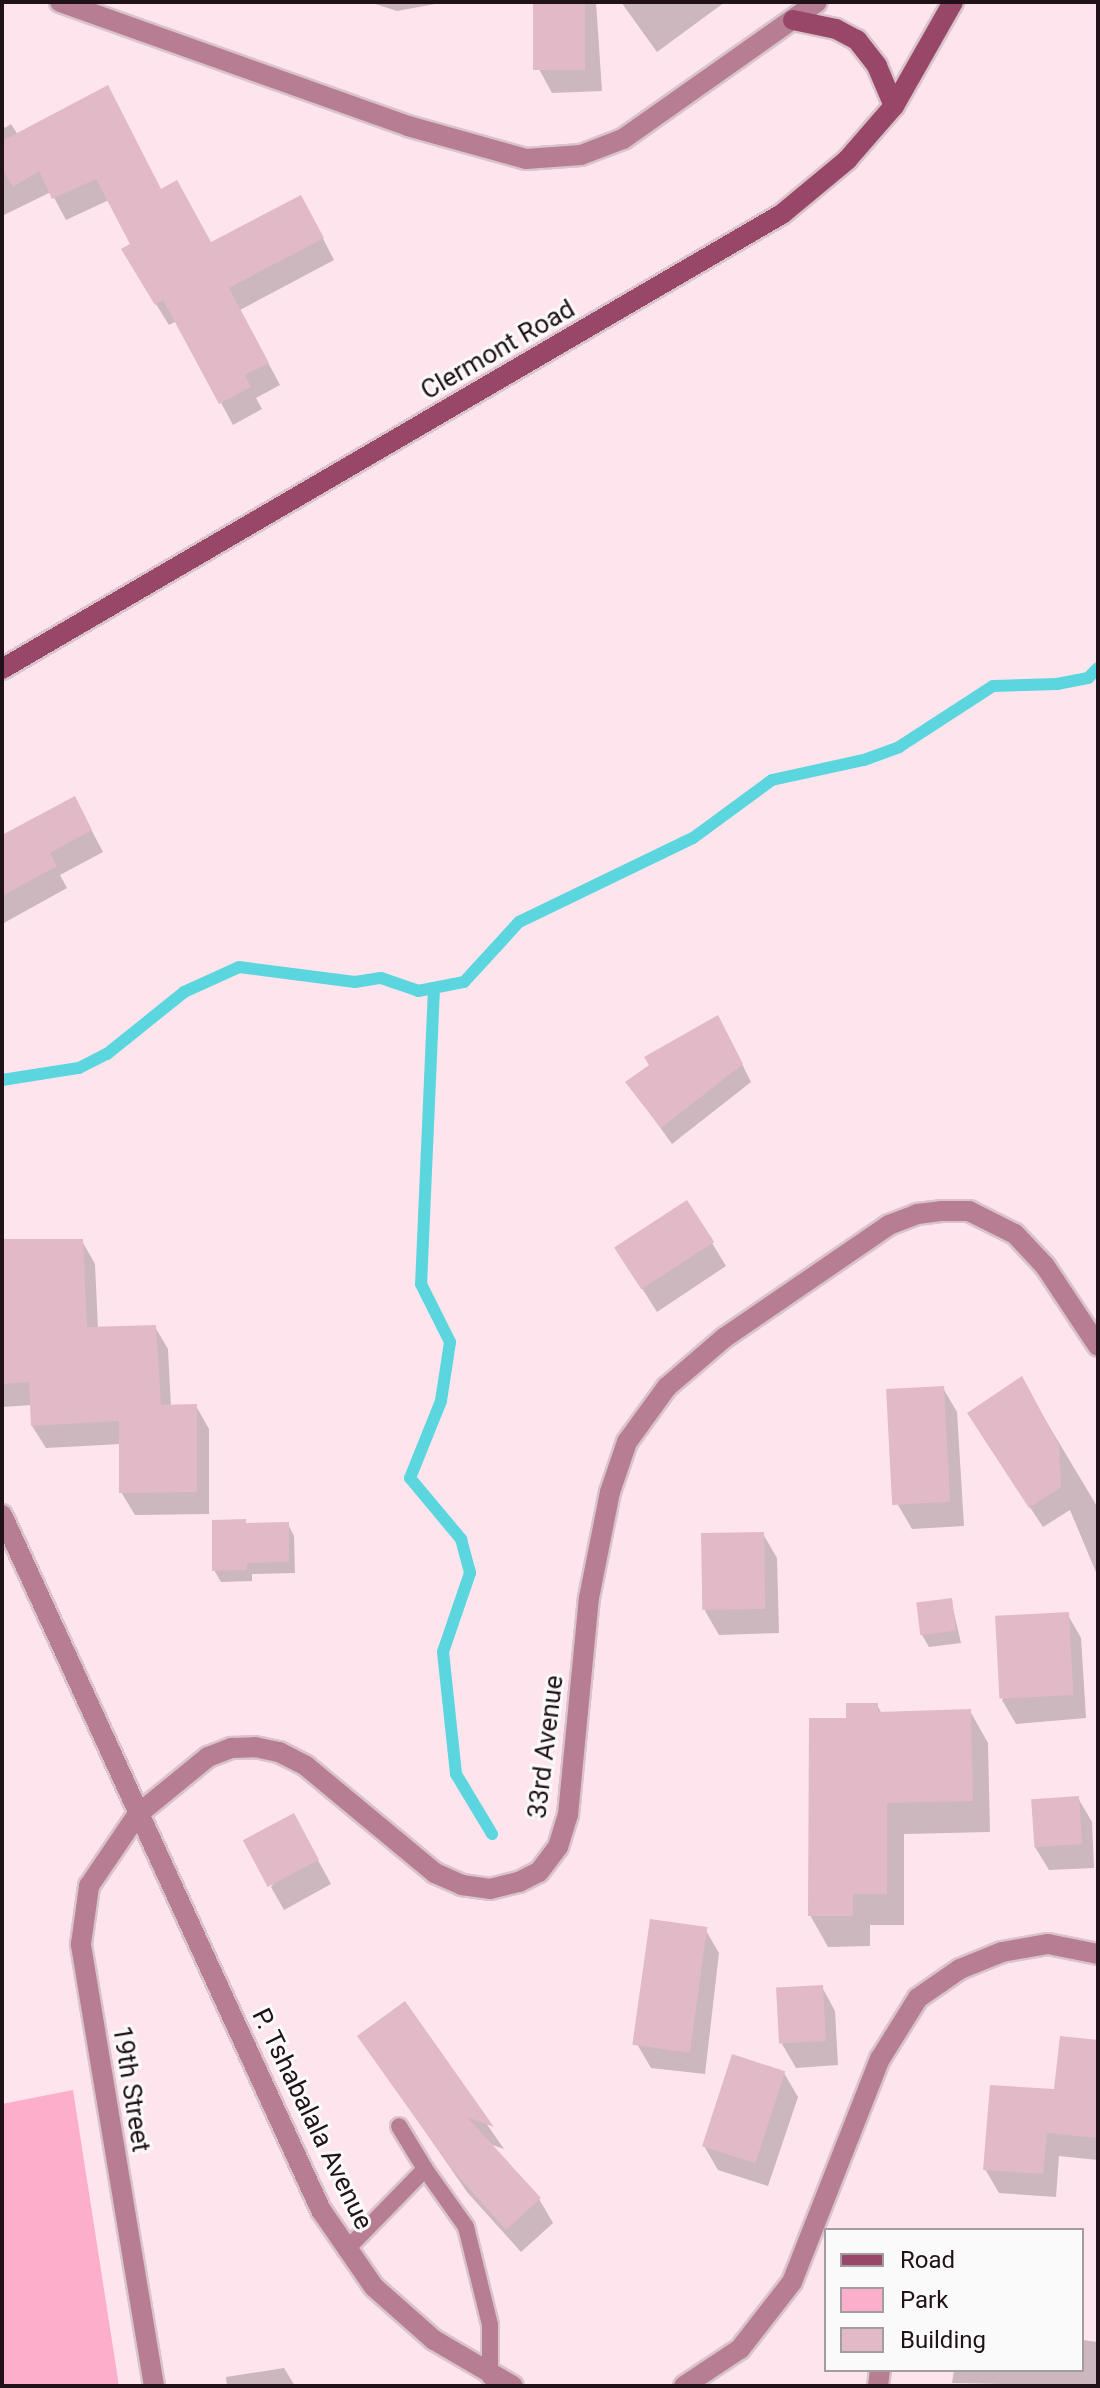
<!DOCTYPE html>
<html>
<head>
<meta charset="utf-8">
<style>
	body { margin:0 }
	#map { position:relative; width:1100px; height:2388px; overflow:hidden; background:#fee5ed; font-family:Roboto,sans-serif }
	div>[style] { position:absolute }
	.green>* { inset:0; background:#fcaecb }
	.shadow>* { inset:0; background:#0003 }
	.stream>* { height:12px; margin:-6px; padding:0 6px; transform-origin:6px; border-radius:6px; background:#5bd6de }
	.building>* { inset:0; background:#e1b9c7; transform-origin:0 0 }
	.roads { filter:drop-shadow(2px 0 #dac3cb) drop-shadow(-2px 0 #dac3cb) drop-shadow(0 2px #dac3cb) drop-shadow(0 -2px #dac3cb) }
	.lane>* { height:16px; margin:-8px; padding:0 8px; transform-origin:8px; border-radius:8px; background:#b77e93 }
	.street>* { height:20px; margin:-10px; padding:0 10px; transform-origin:10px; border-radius:10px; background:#b77e93 }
	.secondary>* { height:20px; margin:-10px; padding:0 10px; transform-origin:10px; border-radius:10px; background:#984769 }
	span { translate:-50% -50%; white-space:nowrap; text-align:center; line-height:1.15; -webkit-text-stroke:6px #fafafa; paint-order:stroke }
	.street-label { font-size:26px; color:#201218 }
	.frame { position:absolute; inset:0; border:4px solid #201218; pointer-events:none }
	.legend { position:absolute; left:824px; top:2228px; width:260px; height:144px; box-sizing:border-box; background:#fafafa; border:2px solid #a39da0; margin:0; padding:10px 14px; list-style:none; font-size:24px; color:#201218 }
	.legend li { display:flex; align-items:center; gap:16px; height:40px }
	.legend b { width:40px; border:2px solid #a39da0 }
</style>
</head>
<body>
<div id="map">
	<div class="green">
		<i style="clip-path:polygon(73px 2090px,119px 2386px,2px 2386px,2px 2104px)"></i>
	</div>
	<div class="shadow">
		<i style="clip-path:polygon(369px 2px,446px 2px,397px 11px)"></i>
		<i style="clip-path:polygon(535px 2px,596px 2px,602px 91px,552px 93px,539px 69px)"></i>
		<i style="clip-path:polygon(621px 2px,725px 2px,657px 52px)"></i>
		<i style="clip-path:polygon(2px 123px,5px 128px,11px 124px,18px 135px,161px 191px,211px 244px,313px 219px,334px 260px,240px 310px,280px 385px,256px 398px,262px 409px,233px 425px,177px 321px,169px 325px,136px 272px,132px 245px,109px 200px,66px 220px,51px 192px,2px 216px)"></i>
		<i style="clip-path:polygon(86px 820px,103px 852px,60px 875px,67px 888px,2px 924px,2px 838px)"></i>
		<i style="clip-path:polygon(727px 1034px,751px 1082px,672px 1144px,628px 1083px)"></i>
		<i style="clip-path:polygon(82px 1241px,95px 1264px,98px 1329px,155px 1327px,168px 1349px,171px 1407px,196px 1406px,209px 1429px,209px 1514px,135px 1515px,121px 1492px,121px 1444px,46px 1448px,32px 1426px,32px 1405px,2px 1407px,2px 1243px)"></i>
		<i style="clip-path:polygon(712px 1243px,726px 1266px,657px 1312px,631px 1271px)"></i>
		<i style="clip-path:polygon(1021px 1379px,1098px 1508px,1098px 1577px,1070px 1510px,1043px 1527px,982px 1435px)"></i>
		<i style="clip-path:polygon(943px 1388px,957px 1412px,964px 1526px,912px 1529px,898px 1505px)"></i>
		<i style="clip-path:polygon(245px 1521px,247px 1525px,288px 1524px,294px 1536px,295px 1573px,252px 1574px,252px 1581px,221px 1582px,214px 1570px)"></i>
		<i style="clip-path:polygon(763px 1534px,777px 1558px,779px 1633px,719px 1635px,705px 1611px)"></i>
		<i style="clip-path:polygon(951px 1600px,961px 1643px,929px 1647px,922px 1635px)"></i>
		<i style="clip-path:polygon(1068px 1615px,1081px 1638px,1086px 1718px,1016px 1724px,1002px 1700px)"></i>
		<i style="clip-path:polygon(877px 1705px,882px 1714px,970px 1711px,988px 1743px,990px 1832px,904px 1834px,904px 1925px,870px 1925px,870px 1946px,828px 1947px,810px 1915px,848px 1720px)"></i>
		<i style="clip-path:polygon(1078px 1798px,1092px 1822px,1094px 1868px,1049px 1870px,1035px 1847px)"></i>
		<i style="clip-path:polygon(307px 1840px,331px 1884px,284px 1910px,271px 1887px)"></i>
		<i style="clip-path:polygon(705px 1929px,719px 1953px,705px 2074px,651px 2068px,637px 2044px)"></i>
		<i style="clip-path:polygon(822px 1987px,835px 2011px,838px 2065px,796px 2068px,782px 2044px)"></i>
		<i style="clip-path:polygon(404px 2004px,504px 2149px,487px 2143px,539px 2199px,553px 2223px,521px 2252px,467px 2192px,359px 2036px)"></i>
		<i style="clip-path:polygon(1098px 2042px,1098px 2160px,1059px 2156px,1056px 2197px,999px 2193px,985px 2169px)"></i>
		<i style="clip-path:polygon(784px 2073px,798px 2097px,768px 2186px,718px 2170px,704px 2146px)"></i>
		<i style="clip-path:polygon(1082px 2340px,1098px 2342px,1098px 2386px,952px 2383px,954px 2370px,1082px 2370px)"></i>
		<i style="clip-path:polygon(284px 2368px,295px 2386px,227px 2386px,226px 2377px)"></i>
	</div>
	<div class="stream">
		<i style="left:434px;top:988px;width:296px;rotate:92.5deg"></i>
		<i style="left:421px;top:1284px;width:65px;rotate:63.4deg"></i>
		<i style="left:450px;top:1342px;width:60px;rotate:98.7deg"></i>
		<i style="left:441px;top:1401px;width:83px;rotate:111.9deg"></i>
		<i style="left:410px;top:1478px;width:80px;rotate:50.1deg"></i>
		<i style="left:461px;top:1539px;width:35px;rotate:75deg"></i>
		<i style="left:470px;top:1573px;width:83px;rotate:108.9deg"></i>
		<i style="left:443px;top:1652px;width:123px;rotate:83.9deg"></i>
		<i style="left:456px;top:1774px;width:70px;rotate:59deg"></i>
		<i style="left:2px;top:1080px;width:78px;rotate:-8.9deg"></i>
		<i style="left:79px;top:1068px;width:31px;rotate:-27deg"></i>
		<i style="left:107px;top:1054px;width:99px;rotate:-38.8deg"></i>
		<i style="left:184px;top:992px;width:60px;rotate:-24.4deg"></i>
		<i style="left:239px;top:967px;width:117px;rotate:7.4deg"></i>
		<i style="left:355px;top:982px;width:26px;rotate:-9deg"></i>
		<i style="left:381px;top:978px;width:39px;rotate:19deg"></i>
		<i style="left:418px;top:991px;width:47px;rotate:-11.1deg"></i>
		<i style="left:464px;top:982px;width:81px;rotate:-47.5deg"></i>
		<i style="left:519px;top:922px;width:193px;rotate:-25.8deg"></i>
		<i style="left:693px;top:838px;width:98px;rotate:-36.3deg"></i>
		<i style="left:772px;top:780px;width:94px;rotate:-12.3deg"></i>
		<i style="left:864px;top:760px;width:37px;rotate:-20deg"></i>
		<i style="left:899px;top:747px;width:112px;rotate:-33deg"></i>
		<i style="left:993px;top:686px;width:64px;rotate:-1.8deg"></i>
		<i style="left:1057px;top:684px;width:32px;rotate:-11deg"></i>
		<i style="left:1088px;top:678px;width:14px;rotate:-45deg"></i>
	</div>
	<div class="building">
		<i style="left:533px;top:2px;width:52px;height:68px"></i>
		<i style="clip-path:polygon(108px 85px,161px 189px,177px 180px,211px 242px,301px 195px,324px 238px,229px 288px,269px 363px,245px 375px,251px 387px,219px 404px,163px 300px,155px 305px,121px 249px,130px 244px,96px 179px,52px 199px,39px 171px,13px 187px,2px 169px,2px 141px)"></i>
		<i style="clip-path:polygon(75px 796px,92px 830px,50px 853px,57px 866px,2px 896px,2px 835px)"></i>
		<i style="clip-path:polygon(718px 1015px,743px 1064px,661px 1128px,625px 1082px,649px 1065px,644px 1057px)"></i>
		<i style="left:687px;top:1200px;width:50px;height:87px;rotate:57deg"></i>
		<i style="clip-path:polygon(2px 1239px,83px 1239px,87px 1327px,156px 1325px,161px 1405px,197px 1404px,197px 1492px,119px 1493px,119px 1421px,31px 1426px,29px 1382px,2px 1384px)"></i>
		<i style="clip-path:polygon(1022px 1376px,1059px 1445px,1061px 1487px,1029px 1508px,967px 1413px)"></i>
		<i style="left:944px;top:1386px;width:116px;height:58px;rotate:87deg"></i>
		<i style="clip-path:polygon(246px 1519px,246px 1523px,289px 1522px,289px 1562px,247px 1563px,247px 1570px,212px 1571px,212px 1520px)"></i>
		<i style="left:764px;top:1532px;width:77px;height:63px;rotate:89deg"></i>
		<i style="left:952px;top:1598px;width:33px;height:36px;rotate:83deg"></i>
		<i style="left:1069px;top:1612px;width:83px;height:74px;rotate:87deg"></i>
		<i style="clip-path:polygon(846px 1703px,878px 1703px,878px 1712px,971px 1709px,973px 1801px,887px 1803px,887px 1894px,853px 1894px,853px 1916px,808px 1916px,809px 1718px,846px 1718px)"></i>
		<i style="left:1079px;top:1796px;width:48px;height:48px;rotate:86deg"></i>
		<i style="left:294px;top:1813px;width:53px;height:58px;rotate:62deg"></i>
		<i style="left:650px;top:1919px;width:58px;height:127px;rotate:8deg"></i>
		<i style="left:823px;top:1985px;width:56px;height:47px;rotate:87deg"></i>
		<i style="clip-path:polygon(405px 2001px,494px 2127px,467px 2117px,541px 2198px,506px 2230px,451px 2168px,357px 2036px)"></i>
		<i style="clip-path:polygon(1060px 2036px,1098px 2040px,1098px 2138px,1047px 2133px,1043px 2174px,983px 2170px,990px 2085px,1054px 2089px)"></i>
		<i style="left:732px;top:2054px;width:56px;height:97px;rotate:18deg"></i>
	</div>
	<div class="roads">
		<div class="lane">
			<i style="left:425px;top:2169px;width:71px;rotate:54.7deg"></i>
			<i style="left:466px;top:2227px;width:101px;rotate:76.2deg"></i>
			<i style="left:490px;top:2325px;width:52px;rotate:90deg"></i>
			<i style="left:346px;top:2250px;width:113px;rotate:-45.7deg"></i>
			<i style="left:425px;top:2169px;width:50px;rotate:-121.2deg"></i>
		</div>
		<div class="street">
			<i style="left:60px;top:2px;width:369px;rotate:19.6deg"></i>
			<i style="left:408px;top:126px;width:123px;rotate:15.6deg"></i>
			<i style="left:526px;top:159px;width:55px;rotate:-4.2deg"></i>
			<i style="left:581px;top:155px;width:45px;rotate:-20.9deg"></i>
			<i style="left:623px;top:139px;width:237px;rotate:-35.2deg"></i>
			<i style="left:2px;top:1515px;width:765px;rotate:65.35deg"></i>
			<i style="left:321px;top:2210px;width:93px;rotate:55.5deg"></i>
			<i style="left:374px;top:2287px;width:80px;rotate:41.5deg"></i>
			<i style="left:434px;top:2340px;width:91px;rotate:30.2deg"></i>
			<i style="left:154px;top:2386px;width:448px;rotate:-99.4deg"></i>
			<i style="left:81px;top:1944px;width:59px;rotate:-82.1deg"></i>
			<i style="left:89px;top:1886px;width:86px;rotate:-55.9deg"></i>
			<i style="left:137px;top:1815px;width:92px;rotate:-39.2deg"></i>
			<i style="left:208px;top:1757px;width:26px;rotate:-21deg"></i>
			<i style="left:232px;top:1748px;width:23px;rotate:-2deg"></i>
			<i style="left:255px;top:1747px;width:25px;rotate:12deg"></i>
			<i style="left:279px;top:1752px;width:30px;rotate:27deg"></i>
			<i style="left:306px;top:1766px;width:168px;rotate:39.7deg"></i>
			<i style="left:435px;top:1873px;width:30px;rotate:24deg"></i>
			<i style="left:462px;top:1885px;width:28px;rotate:8deg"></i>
			<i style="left:490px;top:1889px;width:30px;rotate:-14deg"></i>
			<i style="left:519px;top:1882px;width:22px;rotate:-27deg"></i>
			<i style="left:539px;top:1872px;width:31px;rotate:-53deg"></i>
			<i style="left:558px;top:1847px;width:34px;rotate:-73deg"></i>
			<i style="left:568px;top:1815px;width:218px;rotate:-84.5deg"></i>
			<i style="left:589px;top:1598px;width:108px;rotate:-78.8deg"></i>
			<i style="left:610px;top:1492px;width:53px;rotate:-71.2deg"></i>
			<i style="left:627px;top:1442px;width:68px;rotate:-54deg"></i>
			<i style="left:667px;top:1387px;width:75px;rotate:-40.7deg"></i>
			<i style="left:724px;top:1338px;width:200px;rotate:-34.4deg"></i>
			<i style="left:889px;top:1225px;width:30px;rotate:-21deg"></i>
			<i style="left:917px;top:1214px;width:24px;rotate:-7deg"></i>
			<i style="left:941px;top:1211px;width:28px"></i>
			<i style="left:969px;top:1211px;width:51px;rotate:26.6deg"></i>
			<i style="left:1015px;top:1234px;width:44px;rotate:46.8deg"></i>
			<i style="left:1045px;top:1266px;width:96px;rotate:56.5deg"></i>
			<i style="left:684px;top:2386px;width:67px;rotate:-33.5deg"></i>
			<i style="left:740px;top:2349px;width:85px;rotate:-52.2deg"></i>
			<i style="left:792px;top:2282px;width:240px;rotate:-68.5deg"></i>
			<i style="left:880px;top:2059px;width:72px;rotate:-58.1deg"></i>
			<i style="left:918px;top:1998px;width:51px;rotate:-34.6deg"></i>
			<i style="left:960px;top:1969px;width:45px;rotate:-22deg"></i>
			<i style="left:1002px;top:1952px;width:47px;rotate:-9.9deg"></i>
			<i style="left:1048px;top:1944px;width:51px;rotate:11.3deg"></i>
			<i style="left:878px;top:2386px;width:16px;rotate:-83deg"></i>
		</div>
		<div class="secondary">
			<i style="left:793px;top:20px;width:44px;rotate:11.8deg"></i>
			<i style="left:836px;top:29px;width:24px;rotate:28deg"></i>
			<i style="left:857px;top:40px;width:33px;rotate:52deg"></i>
			<i style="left:877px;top:66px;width:43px;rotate:67deg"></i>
			<i style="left:2px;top:669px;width:903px;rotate:-30.26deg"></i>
			<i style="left:782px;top:214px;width:85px;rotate:-39.7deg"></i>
			<i style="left:847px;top:160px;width:72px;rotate:-49deg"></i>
			<i style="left:894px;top:106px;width:120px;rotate:-60.4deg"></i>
		</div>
	</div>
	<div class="street-label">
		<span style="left:498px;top:350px;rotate:-30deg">Clermont Road</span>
		<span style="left:546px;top:1747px;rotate:-83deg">33rd Avenue</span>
		<span style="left:131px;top:2089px;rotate:81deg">19th Street</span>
		<span style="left:312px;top:2119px;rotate:64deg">P. Tshabalala Avenue</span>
	</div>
	<div class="frame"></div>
	<ul class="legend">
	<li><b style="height:10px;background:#984769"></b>Road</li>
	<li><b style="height:22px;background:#fcaecb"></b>Park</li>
	<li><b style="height:22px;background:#e1b9c7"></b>Building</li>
	</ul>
</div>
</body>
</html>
